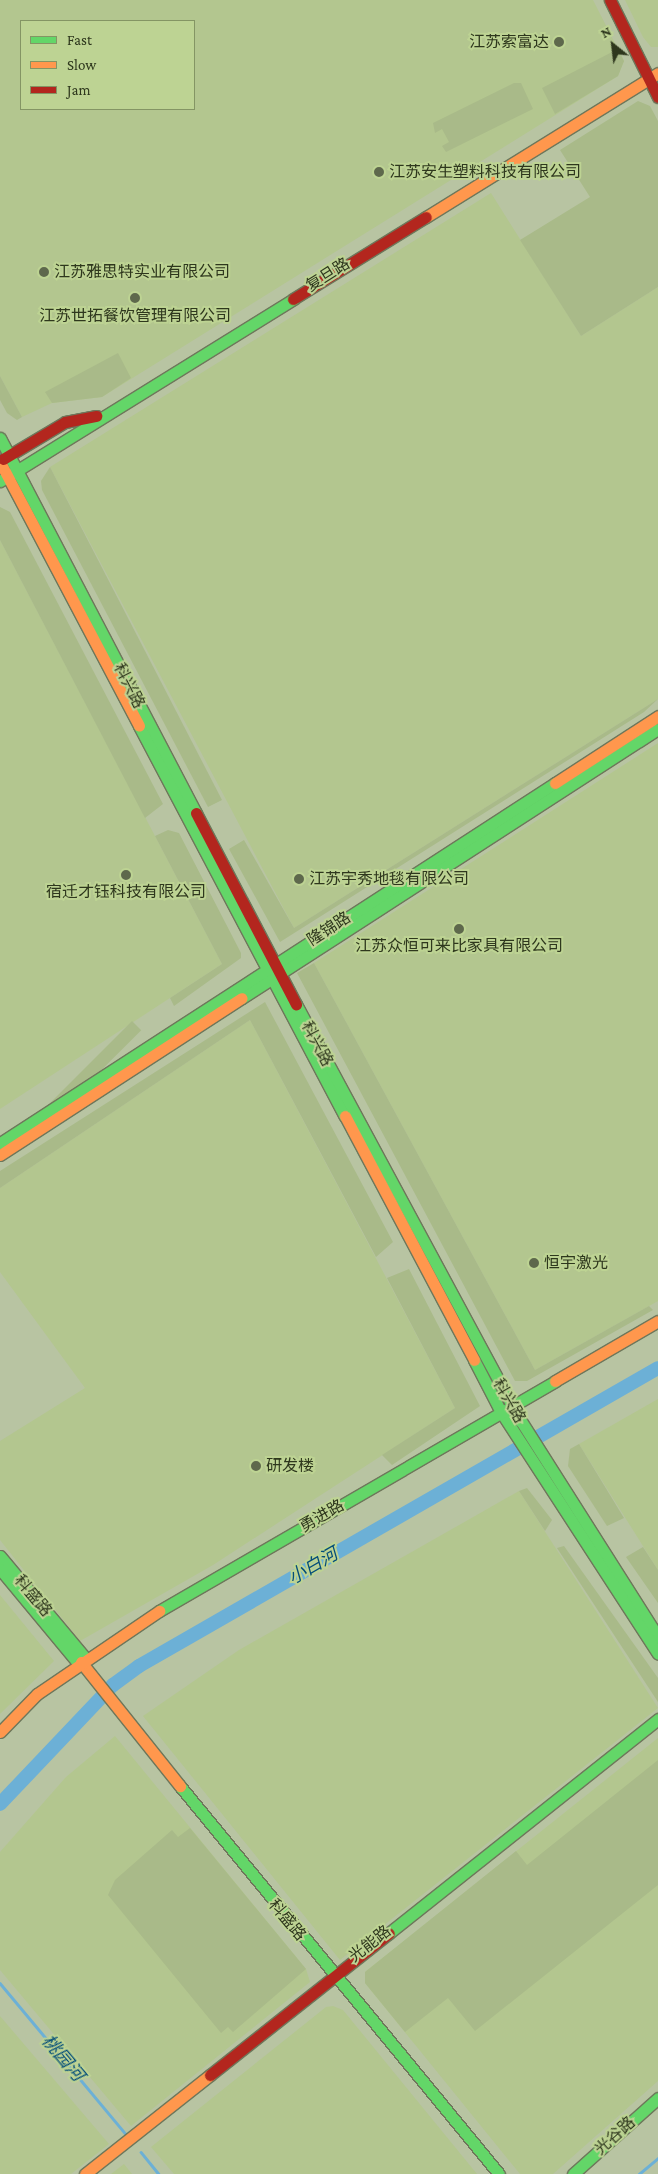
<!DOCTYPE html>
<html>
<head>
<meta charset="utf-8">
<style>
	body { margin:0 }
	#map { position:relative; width:658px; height:2174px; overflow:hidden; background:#b8c4a2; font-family:"Crimson Pro","Noto Sans SC",serif }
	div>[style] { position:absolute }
	.built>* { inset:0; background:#b3c68f }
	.green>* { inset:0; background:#a9ba89; transform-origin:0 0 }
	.stream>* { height:2.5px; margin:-1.25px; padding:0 1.25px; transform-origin:1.25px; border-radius:1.25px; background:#6cb0d6 }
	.river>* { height:14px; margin:-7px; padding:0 7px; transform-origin:7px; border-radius:7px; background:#6cb0d6 }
	.roads { filter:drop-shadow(1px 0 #6e775b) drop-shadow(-1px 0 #6e775b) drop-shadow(0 1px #6e775b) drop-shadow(0 -1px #6e775b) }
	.fast>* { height:11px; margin:-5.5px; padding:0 5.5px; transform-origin:5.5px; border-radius:5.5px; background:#63d668 }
	.slow>* { height:11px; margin:-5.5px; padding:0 5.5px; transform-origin:5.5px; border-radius:5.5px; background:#ff974d }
	.jam>* { height:11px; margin:-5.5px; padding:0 5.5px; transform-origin:5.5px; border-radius:5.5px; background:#b3261e }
	.dots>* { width:14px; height:14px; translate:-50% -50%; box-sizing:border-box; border:2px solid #bdd393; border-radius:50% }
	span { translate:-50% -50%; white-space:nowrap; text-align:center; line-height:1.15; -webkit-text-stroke:4px #bdd393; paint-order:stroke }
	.poi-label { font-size:16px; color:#2e371d }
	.right { translate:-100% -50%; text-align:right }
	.left { translate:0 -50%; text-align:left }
	.street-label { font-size:16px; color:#2e371d }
	.water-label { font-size:18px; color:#034d79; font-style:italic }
	.legend { position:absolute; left:20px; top:20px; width:175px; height:90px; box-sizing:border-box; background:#bdd393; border:1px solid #849564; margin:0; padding:6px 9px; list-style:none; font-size:15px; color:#2e371d }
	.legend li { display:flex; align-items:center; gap:10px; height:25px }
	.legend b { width:25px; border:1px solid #849564 }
	.north { position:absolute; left:588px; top:20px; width:50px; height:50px; -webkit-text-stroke:4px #bdd393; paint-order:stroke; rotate:331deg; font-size:14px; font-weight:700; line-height:20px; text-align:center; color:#2e371d }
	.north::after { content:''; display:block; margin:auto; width:18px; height:22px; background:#2e371d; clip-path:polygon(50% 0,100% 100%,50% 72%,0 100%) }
</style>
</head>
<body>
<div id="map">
	<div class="built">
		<i style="clip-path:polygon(evenodd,0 0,593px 0,624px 61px,618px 76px,102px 397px,52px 403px,22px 417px,0 376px,0 0,21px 21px,194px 21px,194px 109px,21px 109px,21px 21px)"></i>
		<i style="clip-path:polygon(625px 0,658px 0,658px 47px,651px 47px,643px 37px)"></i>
		<i style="clip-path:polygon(491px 193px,581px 336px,658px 287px,658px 699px,294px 928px,50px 467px)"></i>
		<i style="clip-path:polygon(0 540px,222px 964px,0 1109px)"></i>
		<i style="clip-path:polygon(658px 743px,658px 1301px,535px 1370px,314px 963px)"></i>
		<i style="clip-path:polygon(250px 1020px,455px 1408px,213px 1565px,80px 1641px,0 1540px,0 1441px,85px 1388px,0 1272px,0 1188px)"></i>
		<i style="clip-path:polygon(658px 1399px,658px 1570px,579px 1444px)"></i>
		<i style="clip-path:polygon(519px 1491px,658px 1708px,340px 1960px,143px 1716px,239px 1650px)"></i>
		<i style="clip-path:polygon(0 1595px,54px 1661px,0 1714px)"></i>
		<i style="clip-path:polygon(115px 1736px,306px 1969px,310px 1982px,131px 2126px,0 1970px,0 1852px,66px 1777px)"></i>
		<i style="clip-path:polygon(658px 1738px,658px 2081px,553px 2174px,520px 2174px,365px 1983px,365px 1972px)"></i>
		<i style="clip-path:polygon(333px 2006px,343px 2010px,477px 2174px,174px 2174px,151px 2147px,326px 2007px)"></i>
		<i style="clip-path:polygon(0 2016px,109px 2144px,71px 2174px,0 2174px)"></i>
		<i style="clip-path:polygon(124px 2164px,132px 2174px,111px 2174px)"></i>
	</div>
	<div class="green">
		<i style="clip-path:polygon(618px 49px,624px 61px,618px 76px,555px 114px,542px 88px)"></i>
		<i style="clip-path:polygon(514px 83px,521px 83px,533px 109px,446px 152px,442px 146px,449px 142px,442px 129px,435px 133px,433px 123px)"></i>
		<i style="clip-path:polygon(638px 101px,650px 106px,658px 121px,658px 287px,581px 336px,520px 240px,590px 197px,560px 150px)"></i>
		<i style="clip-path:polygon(118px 353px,131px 378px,102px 397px,52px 403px,45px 392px)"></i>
		<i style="clip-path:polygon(0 376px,22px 417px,17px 420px,7px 413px,0 400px)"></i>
		<i style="clip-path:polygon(50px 467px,222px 800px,208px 807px,42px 490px,41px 481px)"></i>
		<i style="clip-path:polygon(0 507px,10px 512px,163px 804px,145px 818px,0 540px)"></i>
		<i style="clip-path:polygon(658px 699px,644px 712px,280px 942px,229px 849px,244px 840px,294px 928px)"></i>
		<i style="clip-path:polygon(168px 830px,179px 833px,241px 953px,241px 958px,174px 1006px,170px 998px,222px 964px,155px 836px)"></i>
		<i style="clip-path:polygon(314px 963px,535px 1370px,649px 1306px,653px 1310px,527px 1381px,515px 1381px,297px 973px)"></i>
		<i style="clip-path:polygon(265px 1002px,393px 1242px,376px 1257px,250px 1020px,0 1188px,0 1171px)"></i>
		<i style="left:132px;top:1021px;width:13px;height:159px;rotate:45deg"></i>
		<i style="clip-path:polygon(409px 1269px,480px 1406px,392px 1465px,382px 1455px,455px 1408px,387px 1278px)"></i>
		<i style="clip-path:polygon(579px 1444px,624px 1518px,607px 1526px,568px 1466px,570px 1449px)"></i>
		<i style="clip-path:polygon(527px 1488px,552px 1520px,545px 1531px,519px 1491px)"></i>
		<i style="clip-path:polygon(564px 1546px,658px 1678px,658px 1702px,557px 1548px)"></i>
		<i style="clip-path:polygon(643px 1547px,658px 1570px,658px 1603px,626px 1557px)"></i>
		<i style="clip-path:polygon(658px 1760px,658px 1885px,475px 2031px,448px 1998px,405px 2032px,365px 1983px,365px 1972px,516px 1851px,527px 1865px)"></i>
		<i style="clip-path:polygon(190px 1828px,306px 1969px,233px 2032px,228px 2027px,221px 2033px,108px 1895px,115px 1880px,172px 1830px,178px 1837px)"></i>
	</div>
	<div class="stream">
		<i style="left:0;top:1983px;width:197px;rotate:50.2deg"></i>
		<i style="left:141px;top:2152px;width:28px;rotate:51deg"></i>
		<i style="left:639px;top:2174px;width:25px;rotate:-40deg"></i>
	</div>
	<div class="river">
		<i style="left:0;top:1804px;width:164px;rotate:-46.5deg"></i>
		<i style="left:113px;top:1685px;width:32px;rotate:-36deg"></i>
		<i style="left:139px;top:1666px;width:598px;rotate:-29.86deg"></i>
	</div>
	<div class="roads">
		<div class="fast">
			<i style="left:0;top:438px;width:423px;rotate:62.4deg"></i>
			<i style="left:0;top:481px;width:345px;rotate:-31.8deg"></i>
			<i style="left:139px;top:726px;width:441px;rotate:62.2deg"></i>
			<i style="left:242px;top:998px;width:495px;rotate:-32.9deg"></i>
			<i style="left:296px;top:1004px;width:474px;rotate:61.7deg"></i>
			<i style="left:521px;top:1421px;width:256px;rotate:57.6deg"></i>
			<i style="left:0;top:1143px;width:662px;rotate:-32.97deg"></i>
			<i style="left:474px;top:1360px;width:59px;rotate:62.6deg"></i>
			<i style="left:501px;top:1412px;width:288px;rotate:57deg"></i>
			<i style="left:0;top:1556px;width:134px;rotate:50.1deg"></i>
			<i style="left:0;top:1569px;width:124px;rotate:50.3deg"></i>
			<i style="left:159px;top:1611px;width:458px;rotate:-30.1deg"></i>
			<i style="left:180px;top:1786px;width:502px;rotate:50.57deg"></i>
			<i style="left:389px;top:1933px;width:344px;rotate:-38.5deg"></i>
			<i style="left:573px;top:2174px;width:114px;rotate:-41.8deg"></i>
		</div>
		<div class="slow">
			<i style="left:426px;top:217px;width:273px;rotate:-31.8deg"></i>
			<i style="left:0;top:462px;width:298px;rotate:62.2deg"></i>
			<i style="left:555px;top:783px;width:123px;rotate:-33deg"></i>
			<i style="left:345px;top:1116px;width:276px;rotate:62.1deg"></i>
			<i style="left:0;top:1155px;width:288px;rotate:-33deg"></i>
			<i style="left:555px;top:1381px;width:119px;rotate:-30.2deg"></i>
			<i style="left:81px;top:1662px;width:159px;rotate:51.4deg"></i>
			<i style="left:0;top:1732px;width:53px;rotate:-45.8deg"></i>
			<i style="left:37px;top:1694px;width:148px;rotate:-34.2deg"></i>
			<i style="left:85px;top:2174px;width:159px;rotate:-38.4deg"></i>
		</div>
		<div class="jam">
			<i style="left:610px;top:0;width:108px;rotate:63.7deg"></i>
			<i style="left:293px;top:299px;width:156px;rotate:-31.7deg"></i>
			<i style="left:3px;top:459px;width:72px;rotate:-30.8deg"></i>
			<i style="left:65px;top:422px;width:32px;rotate:-11deg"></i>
			<i style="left:196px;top:813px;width:216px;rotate:62.4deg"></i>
			<i style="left:210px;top:2075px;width:228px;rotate:-38.4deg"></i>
		</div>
	</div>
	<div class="dots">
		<i style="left:559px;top:42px;background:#5e684c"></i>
		<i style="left:379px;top:172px;background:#5e684c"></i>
		<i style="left:44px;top:272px;background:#5e684c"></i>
		<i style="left:135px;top:298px;background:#5e684c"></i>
		<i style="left:126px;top:875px;background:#5e684c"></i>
		<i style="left:299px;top:879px;background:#5e684c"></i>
		<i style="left:459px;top:929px;background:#5e684c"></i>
		<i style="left:534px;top:1263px;background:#5e684c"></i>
		<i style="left:256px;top:1466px;background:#5e684c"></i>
	</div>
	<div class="poi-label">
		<span class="right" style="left:549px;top:42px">江苏索富达</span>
		<span class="left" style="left:389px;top:172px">江苏安生塑料科技有限公司</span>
		<span class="left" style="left:54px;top:272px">江苏雅思特实业有限公司</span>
		<span style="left:135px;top:316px">江苏世拓餐饮管理有限公司</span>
		<span class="left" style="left:309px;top:879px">江苏宇秀地毯有限公司</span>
		<span style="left:126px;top:892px">宿迁才钰科技有限公司</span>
		<span style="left:459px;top:946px">江苏众恒可来比家具有限公司</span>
		<span class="left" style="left:544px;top:1263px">恒宇激光</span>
		<span class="left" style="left:266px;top:1466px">研发楼</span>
	</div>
	<div class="street-label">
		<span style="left:328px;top:275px;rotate:-32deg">复旦路</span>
		<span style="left:129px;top:686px;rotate:63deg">科兴路</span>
		<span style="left:329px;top:929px;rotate:-33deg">隆锦路</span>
		<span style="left:317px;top:1044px;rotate:62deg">科兴路</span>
		<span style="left:509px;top:1401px;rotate:60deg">科兴路</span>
		<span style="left:322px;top:1516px;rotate:-30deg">勇进路</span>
		<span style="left:33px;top:1596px;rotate:50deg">科盛路</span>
		<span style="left:287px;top:1920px;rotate:50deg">科盛路</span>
		<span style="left:370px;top:1944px;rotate:-38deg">光能路</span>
		<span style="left:615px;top:2136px;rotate:-42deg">光谷路</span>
	</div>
	<div class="water-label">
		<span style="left:313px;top:1566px;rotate:-30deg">小白河</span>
		<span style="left:63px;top:2058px;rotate:50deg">桃园河</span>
	</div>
	<ul class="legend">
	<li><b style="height:6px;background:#63d668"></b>Fast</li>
	<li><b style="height:6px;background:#ff974d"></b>Slow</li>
	<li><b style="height:6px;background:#b3261e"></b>Jam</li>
	</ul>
	<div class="north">N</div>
</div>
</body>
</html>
